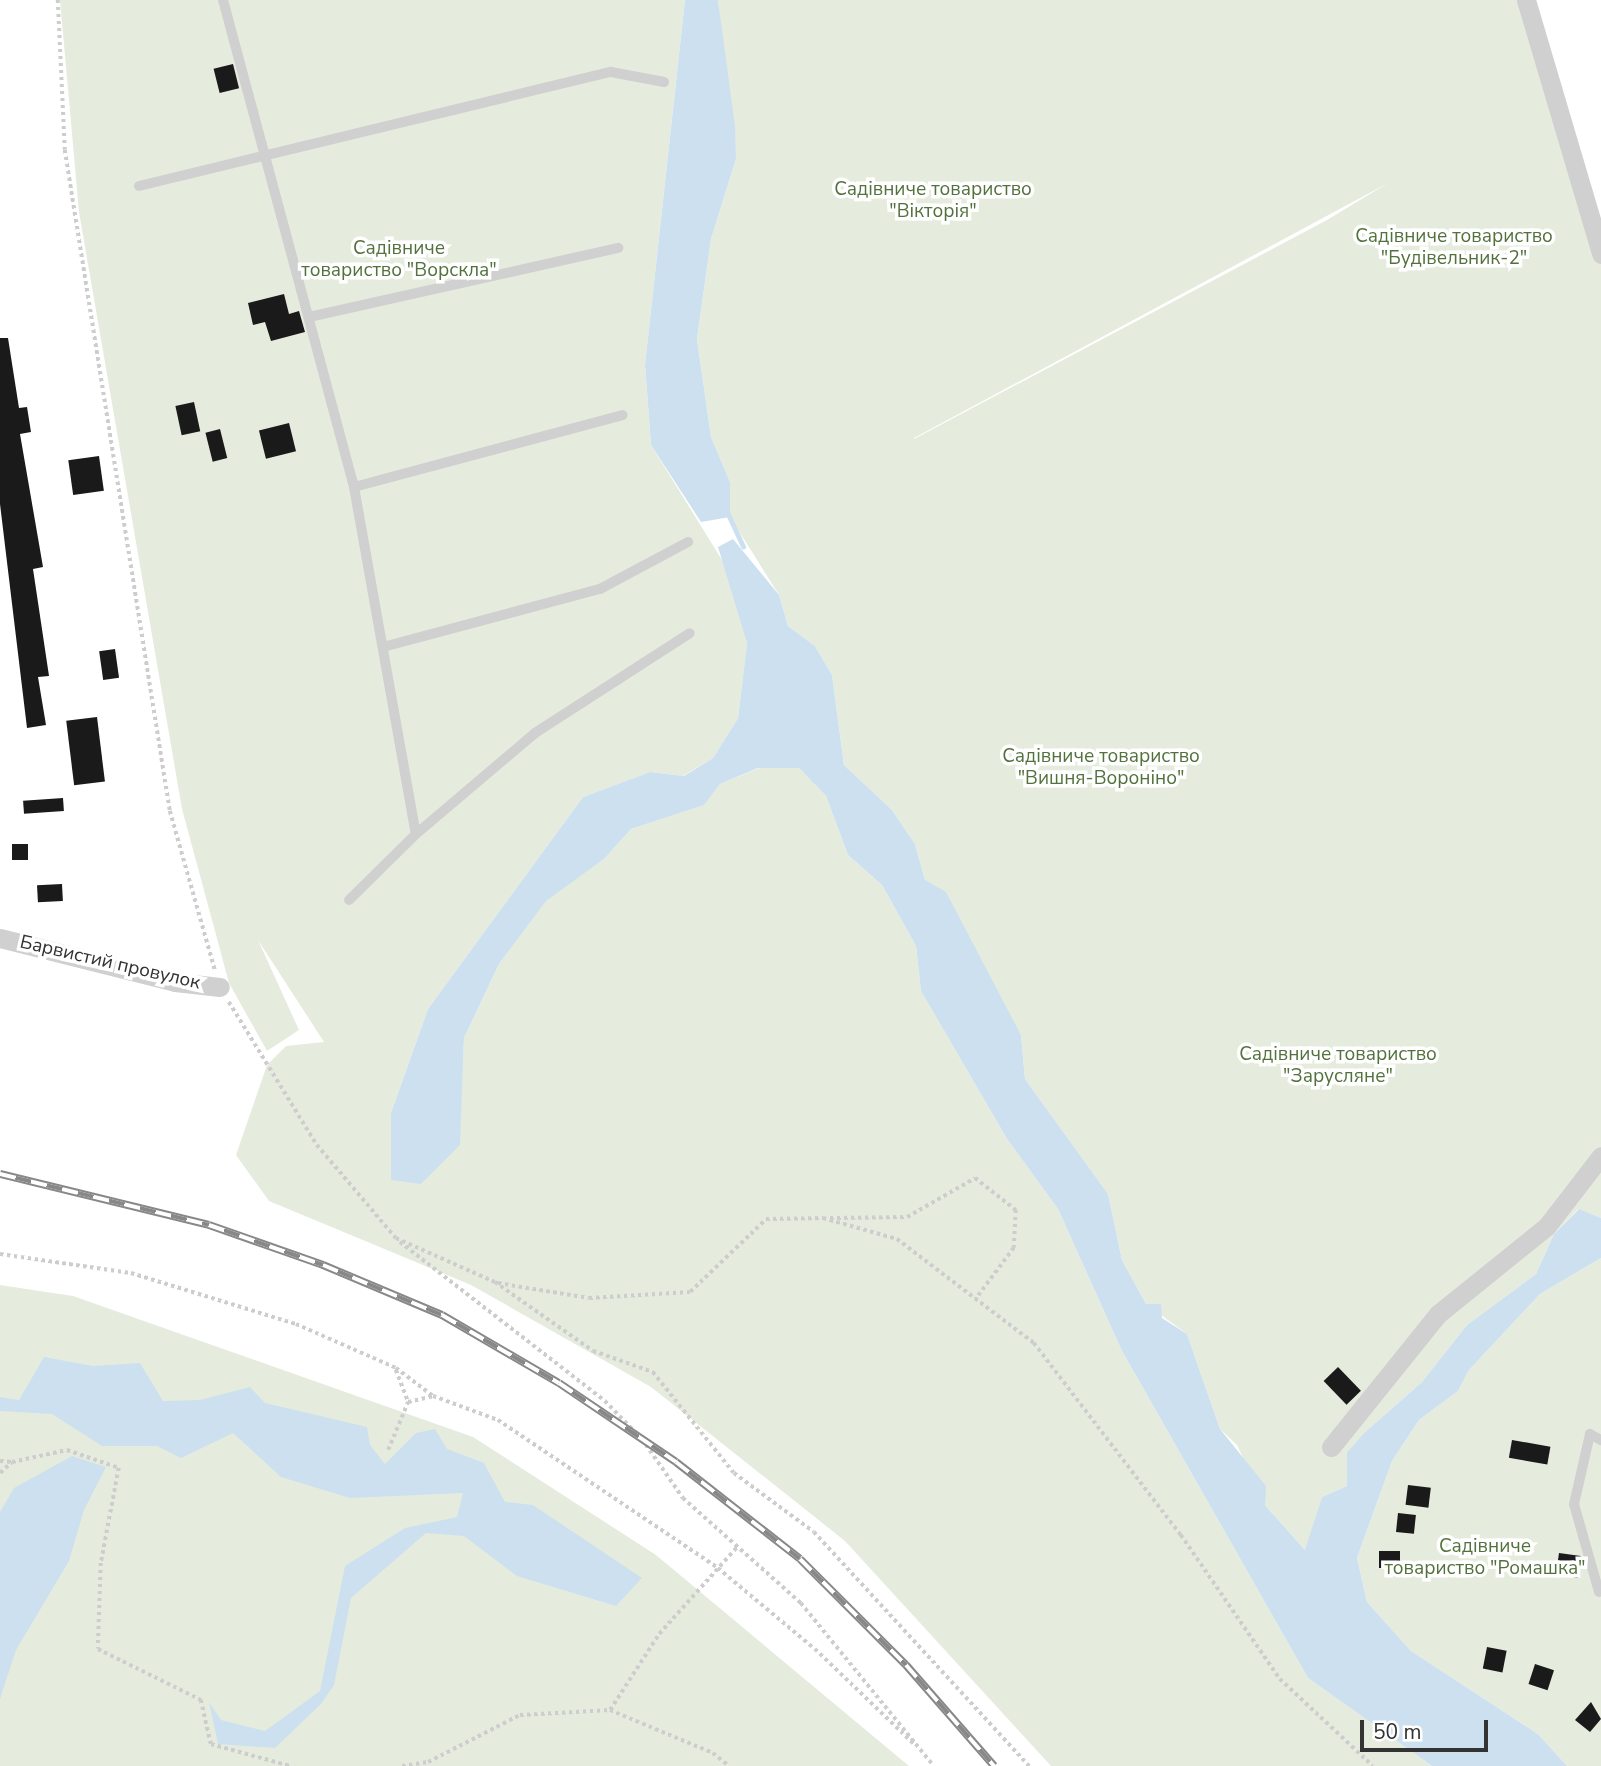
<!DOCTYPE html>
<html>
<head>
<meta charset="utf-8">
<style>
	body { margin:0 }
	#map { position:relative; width:1601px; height:1766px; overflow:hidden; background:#fff; font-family:"Nunito Sans",sans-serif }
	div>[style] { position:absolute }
	.green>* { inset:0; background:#e5ecde }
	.water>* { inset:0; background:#cde0ef }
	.stream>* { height:5px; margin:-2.5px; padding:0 2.5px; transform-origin:2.5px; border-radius:2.5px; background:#cde0ef }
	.building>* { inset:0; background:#1a1a1a; transform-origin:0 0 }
	.path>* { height:3.5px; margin-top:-1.75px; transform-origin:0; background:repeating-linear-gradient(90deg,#cdcdcd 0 3.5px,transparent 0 7px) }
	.service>* { height:10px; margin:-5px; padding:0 5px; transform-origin:5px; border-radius:5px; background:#d0d0d0 }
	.minor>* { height:19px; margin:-9.5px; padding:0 9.5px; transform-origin:9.5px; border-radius:9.5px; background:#d0d0d0 }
	.rail>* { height:8px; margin-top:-4px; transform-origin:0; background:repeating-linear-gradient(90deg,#fff 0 16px,#888 0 32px); box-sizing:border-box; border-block:2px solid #888 }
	span { translate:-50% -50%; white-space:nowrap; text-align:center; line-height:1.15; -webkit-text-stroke:7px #fff; paint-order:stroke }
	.park-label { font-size:19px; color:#53713d }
	.street-label { font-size:19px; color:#333 }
	.scale { position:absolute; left:1360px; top:1720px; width:128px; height:32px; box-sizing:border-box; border:4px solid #333; border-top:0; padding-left:9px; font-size:21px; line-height:24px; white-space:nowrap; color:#333; -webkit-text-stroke:5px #fff; paint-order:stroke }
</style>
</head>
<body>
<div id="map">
	<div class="green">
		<i style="clip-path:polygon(60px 0,685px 0,645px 365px,651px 445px,730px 573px,747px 643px,738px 718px,713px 758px,683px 776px,650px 772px,583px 797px,428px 1009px,391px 1113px,459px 1145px,464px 1038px,499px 964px,546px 900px,604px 859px,631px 829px,703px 805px,720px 784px,759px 768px,799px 768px,826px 796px,848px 855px,882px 885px,916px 946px,921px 991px,1007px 1139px,1058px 1209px,1122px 1351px,1308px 1678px,1432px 1766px,1051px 1766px,845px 1541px,651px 1387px,471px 1285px,269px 1201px,236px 1155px,267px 1065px,286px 1046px,324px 1042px,258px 940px,299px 1030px,267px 1051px,229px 983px,182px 809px,79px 212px)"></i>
		<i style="clip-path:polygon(evenodd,718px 0,1526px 0,1601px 253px,1601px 1218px,1578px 1209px,1554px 1234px,1536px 1274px,1467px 1325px,1422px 1382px,1364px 1433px,1347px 1452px,1347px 1486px,1322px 1497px,1306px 1551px,1265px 1505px,1237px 1445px,1220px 1429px,1187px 1334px,1146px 1304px,1122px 1260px,1108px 1194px,1025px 1079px,1021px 1035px,925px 880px,915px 844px,892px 810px,844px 765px,832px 675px,815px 646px,788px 626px,779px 595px,730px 517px,730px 482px,711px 437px,697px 339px,711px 239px,736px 159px,718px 0,1388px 183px,1327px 220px,914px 439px,914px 438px,1388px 183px)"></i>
		<i style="clip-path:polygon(1601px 1258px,1601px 1766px,1567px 1766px,1538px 1734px,1411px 1651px,1367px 1602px,1357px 1558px,1392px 1461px,1419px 1420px,1458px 1391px,1469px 1370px,1540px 1294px)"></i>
		<i style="clip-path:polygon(0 1285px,73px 1296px,473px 1437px,656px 1555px,909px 1766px,0 1766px)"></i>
	</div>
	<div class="water">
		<i style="clip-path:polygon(685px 0,718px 0,735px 126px,736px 159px,711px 239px,697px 339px,711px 437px,730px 482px,730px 517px,701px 522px,651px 445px,645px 365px)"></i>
		<i style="clip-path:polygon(733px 539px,779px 595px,788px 626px,815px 646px,832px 675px,844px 765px,892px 810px,915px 844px,925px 880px,946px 892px,1021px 1035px,1025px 1079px,1108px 1194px,1122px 1260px,1146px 1304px,1161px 1304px,1162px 1318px,1187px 1334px,1220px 1429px,1266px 1486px,1265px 1505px,1305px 1550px,1322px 1497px,1347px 1486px,1347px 1452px,1364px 1433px,1422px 1382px,1467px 1325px,1536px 1274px,1554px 1234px,1579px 1209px,1601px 1218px,1601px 1258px,1540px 1294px,1469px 1370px,1458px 1391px,1419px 1420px,1392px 1461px,1357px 1558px,1367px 1602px,1411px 1651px,1538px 1734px,1567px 1766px,1432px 1766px,1308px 1678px,1122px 1351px,1058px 1209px,1007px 1139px,921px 991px,916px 946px,882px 885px,848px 855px,826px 796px,799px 768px,758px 768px,720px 784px,704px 805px,631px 829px,604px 859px,546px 901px,499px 964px,464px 1038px,460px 1145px,421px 1184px,391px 1180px,391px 1113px,428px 1009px,583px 797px,650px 772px,684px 776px,713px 758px,738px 718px,747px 643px,718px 547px)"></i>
		<i style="clip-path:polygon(44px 1357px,93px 1366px,140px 1363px,163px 1401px,200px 1400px,250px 1387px,265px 1403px,367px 1427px,370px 1445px,385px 1464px,416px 1433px,435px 1429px,447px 1449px,484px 1463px,505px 1502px,533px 1505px,642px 1578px,616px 1606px,517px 1576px,464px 1536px,426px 1533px,351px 1598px,334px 1685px,321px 1704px,275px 1748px,218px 1744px,209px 1702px,221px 1720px,265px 1731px,320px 1691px,345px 1566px,405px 1528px,457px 1517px,463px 1493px,350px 1498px,281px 1477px,233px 1433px,181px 1458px,157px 1446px,102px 1446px,52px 1414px,0 1411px,0 1397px,19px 1400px)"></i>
		<i style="clip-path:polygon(72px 1456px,106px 1467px,84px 1510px,69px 1561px,16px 1650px,0 1699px,0 1512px,14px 1488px)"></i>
	</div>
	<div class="stream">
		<i style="left:727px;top:512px;width:38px;rotate:65deg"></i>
	</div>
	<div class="building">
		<i style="left:233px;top:64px;width:25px;height:20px;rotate:76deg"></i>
		<i style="clip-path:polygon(284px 294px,289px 314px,299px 311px,305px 332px,271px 341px,265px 322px,253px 325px,248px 303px)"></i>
		<i style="clip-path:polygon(0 338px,8px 338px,19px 408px,27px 407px,31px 432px,20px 434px,43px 567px,33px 569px,49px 676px,38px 677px,46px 725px,27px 728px,0 504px)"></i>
		<i style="left:194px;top:402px;width:30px;height:19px;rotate:78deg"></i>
		<i style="left:289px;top:423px;width:29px;height:31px;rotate:76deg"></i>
		<i style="left:220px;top:429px;width:30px;height:15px;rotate:76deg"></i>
		<i style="left:99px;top:456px;width:35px;height:31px;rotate:82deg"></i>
		<i style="left:115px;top:649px;width:29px;height:16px;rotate:82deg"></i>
		<i style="left:97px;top:717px;width:65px;height:31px;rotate:83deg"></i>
		<i style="left:63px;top:798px;width:13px;height:40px;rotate:86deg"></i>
		<i style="left:12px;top:844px;width:16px;height:16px"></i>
		<i style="left:62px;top:884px;width:17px;height:25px;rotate:87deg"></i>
		<i style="left:1338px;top:1367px;width:33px;height:20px;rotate:46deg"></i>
		<i style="left:1512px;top:1440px;width:39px;height:18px;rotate:10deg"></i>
		<i style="left:1408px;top:1485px;width:23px;height:20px;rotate:7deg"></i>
		<i style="left:1398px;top:1513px;width:18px;height:19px;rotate:6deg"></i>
		<i style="left:1379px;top:1551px;width:21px;height:17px"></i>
		<i style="left:1559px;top:1553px;width:22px;height:22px;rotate:8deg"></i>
		<i style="left:1487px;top:1647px;width:20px;height:22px;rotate:11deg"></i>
		<i style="left:1535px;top:1664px;width:20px;height:21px;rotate:18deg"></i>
		<i style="clip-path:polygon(1591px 1702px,1601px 1719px,1590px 1732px,1575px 1720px)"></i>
	</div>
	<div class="path">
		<i style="left:58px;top:0;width:150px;rotate:87.3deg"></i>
		<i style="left:65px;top:150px;width:669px;rotate:80.97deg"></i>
		<i style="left:170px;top:811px;width:165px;rotate:74.2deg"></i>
		<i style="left:229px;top:1002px;width:168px;rotate:58.4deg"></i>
		<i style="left:317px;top:1145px;width:122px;rotate:49.7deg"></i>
		<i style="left:396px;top:1238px;width:108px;rotate:24deg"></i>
		<i style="left:495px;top:1282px;width:120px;rotate:35.1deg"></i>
		<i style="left:593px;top:1351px;width:64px;rotate:19.3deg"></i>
		<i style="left:653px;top:1372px;width:129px;rotate:51.3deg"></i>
		<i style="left:734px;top:1473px;width:99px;rotate:36.4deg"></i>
		<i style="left:814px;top:1532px;width:318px;rotate:47.4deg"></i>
		<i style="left:830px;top:1218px;width:77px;rotate:-0.7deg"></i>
		<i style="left:907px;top:1217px;width:78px;rotate:-29.8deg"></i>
		<i style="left:975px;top:1178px;width:52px;rotate:38deg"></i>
		<i style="left:1016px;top:1210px;width:38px;rotate:93deg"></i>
		<i style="left:1014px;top:1248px;width:64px;rotate:126.7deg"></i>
		<i style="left:400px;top:1242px;width:259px;rotate:37.8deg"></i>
		<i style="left:605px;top:1401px;width:53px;rotate:45.8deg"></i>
		<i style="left:642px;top:1439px;width:72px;rotate:55.2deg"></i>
		<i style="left:683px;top:1498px;width:158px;rotate:41.7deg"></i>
		<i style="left:801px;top:1603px;width:210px;rotate:50.8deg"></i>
		<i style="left:0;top:1254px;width:132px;rotate:8.3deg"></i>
		<i style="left:131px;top:1273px;width:173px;rotate:17.2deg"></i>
		<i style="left:296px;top:1324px;width:109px;rotate:23.7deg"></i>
		<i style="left:396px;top:1368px;width:46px;rotate:37.1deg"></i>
		<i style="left:433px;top:1396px;width:69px;rotate:20.3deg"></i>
		<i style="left:498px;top:1420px;width:265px;rotate:33.9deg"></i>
		<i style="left:718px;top:1568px;width:126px;rotate:39.9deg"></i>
		<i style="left:815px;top:1649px;width:137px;rotate:43.8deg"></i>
		<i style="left:498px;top:1283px;width:92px;rotate:9.4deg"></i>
		<i style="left:589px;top:1298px;width:101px;rotate:-3.4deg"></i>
		<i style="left:690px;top:1292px;width:105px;rotate:-43.8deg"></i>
		<i style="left:766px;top:1219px;width:57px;rotate:-1deg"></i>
		<i style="left:823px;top:1218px;width:77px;rotate:15.8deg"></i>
		<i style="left:897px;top:1239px;width:172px;rotate:37.2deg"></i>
		<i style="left:1034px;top:1343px;width:242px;rotate:52.6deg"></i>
		<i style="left:1181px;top:1535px;width:175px;rotate:55.5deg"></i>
		<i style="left:1280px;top:1679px;width:127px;rotate:43.1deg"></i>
		<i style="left:396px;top:1370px;width:34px;rotate:69deg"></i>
		<i style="left:388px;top:1450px;width:52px;rotate:-67.4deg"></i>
		<i style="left:408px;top:1402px;width:26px;rotate:-13deg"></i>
		<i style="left:0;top:1461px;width:12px;rotate:5deg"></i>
		<i style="left:0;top:1473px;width:16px;rotate:-43deg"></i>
		<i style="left:12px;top:1462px;width:56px;rotate:-12.3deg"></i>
		<i style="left:67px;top:1450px;width:55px;rotate:19.1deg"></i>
		<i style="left:119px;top:1468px;width:97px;rotate:100.7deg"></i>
		<i style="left:101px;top:1563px;width:86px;rotate:92deg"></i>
		<i style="left:98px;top:1649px;width:115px;rotate:26.3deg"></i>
		<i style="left:201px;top:1700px;width:45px;rotate:77.2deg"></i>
		<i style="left:211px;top:1744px;width:82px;rotate:15.6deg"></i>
		<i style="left:610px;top:1710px;width:112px;rotate:22.7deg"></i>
		<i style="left:713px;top:1753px;width:21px;rotate:39deg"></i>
		<i style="left:402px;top:1766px;width:26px;rotate:-9deg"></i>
		<i style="left:428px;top:1762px;width:103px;rotate:-27.1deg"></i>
		<i style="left:520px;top:1715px;width:90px;rotate:-3.2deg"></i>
		<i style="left:610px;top:1710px;width:90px;rotate:-57.2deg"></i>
		<i style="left:659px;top:1634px;width:118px;rotate:-48.1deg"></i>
	</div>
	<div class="service">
		<i style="left:223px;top:0;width:504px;rotate:74.94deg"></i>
		<i style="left:354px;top:487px;width:352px;rotate:79.9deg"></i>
		<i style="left:416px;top:834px;width:94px;rotate:135.4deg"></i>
		<i style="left:139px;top:186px;width:486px;rotate:-13.6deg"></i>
		<i style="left:611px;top:72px;width:54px;rotate:10.7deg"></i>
		<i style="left:309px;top:317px;width:317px;rotate:-12.6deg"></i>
		<i style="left:354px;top:487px;width:278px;rotate:-15deg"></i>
		<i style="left:383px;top:647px;width:225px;rotate:-15deg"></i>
		<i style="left:600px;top:589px;width:100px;rotate:-28.1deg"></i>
		<i style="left:416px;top:834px;width:156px;rotate:-40.3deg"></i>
		<i style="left:535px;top:733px;width:184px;rotate:-32.8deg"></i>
		<i style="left:1599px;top:1592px;width:91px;rotate:-105.9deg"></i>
		<i style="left:1574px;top:1504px;width:72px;rotate:-77.1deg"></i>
		<i style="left:1590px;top:1434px;width:13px;rotate:29deg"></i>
	</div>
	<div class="minor">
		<i style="left:1526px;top:0;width:265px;rotate:73.5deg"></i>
		<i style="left:0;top:938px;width:180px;rotate:14.1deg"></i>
		<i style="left:175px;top:982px;width:45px;rotate:6.3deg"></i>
		<i style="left:1331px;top:1447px;width:171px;rotate:-51.2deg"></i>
		<i style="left:1438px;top:1314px;width:140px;rotate:-38.9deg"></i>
		<i style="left:1547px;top:1226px;width:88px;rotate:-52.4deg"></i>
	</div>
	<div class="rail">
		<i style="left:0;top:1174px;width:215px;rotate:13.7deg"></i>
		<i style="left:209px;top:1225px;width:121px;rotate:19.3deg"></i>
		<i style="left:323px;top:1265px;width:129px;rotate:22.8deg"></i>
		<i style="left:442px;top:1315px;width:135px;rotate:30.2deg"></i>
		<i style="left:559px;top:1383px;width:141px;rotate:34deg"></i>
		<i style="left:676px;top:1462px;width:157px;rotate:38deg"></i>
		<i style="left:800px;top:1559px;width:150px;rotate:45deg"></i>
		<i style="left:906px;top:1665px;width:134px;rotate:48.9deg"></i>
	</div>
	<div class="park-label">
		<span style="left:933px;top:201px">Садівниче товариство<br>"Вікторія"</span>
		<span style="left:1454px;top:248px">Садівниче товариство<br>"Будівельник-2"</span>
		<span style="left:399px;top:260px">Садівниче<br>товариство "Ворскла"</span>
		<span style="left:1101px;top:768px">Садівниче товариство<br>"Вишня-Вороніно"</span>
		<span style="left:1338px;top:1066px">Садівниче товариство<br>"Зарусляне"</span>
		<span style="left:1485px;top:1558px">Садівниче<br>товариство "Ромашка"</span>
	</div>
	<div class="street-label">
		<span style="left:110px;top:963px;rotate:13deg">Барвистий провулок</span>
	</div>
	<div class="scale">50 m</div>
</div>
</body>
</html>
